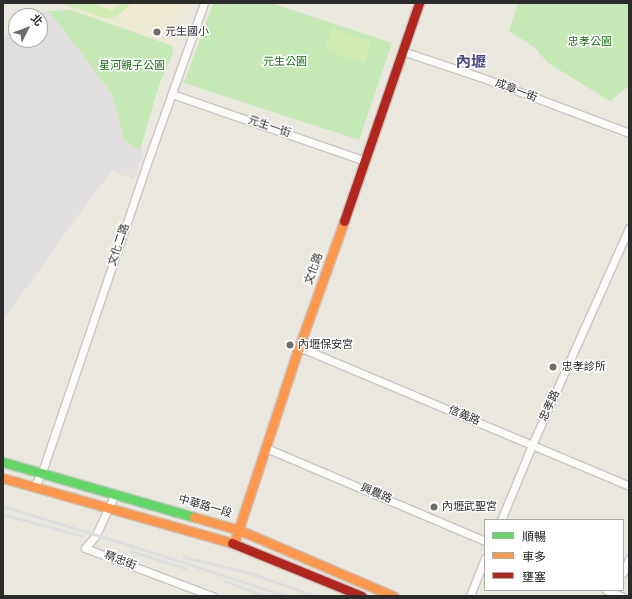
<!DOCTYPE html>
<html>
<head>
<meta charset="utf-8">
<style>
	body { margin:0 }
	#map { position:relative; width:632px; height:599px; overflow:hidden; background:#eae7df; font-family:"Fira Sans Condensed","Noto Sans TC",sans-serif }
	div>[style] { position:absolute }
	.industrial>* { inset:0; background:#e1dedf }
	.education>* { inset:0; background:#eee9d3 }
	.green>* { inset:0; background:#c4e9b5 }
	.pitch>* { inset:0; background:#cfedb2; transform-origin:0 0 }
	.roads { filter:drop-shadow(1px 0 #c7c6c5) drop-shadow(-1px 0 #c7c6c5) drop-shadow(0 1px #c7c6c5) drop-shadow(0 -1px #c7c6c5) }
	.street>* { height:7px; margin:-3.5px; padding:0 3.5px; transform-origin:3.5px; border-radius:3.5px; background:#fcfbfa }
	.fast>* { height:9px; margin:-4.5px; padding:0 4.5px; transform-origin:4.5px; border-radius:4.5px; background:#63d668 }
	.slow>* { height:9px; margin:-4.5px; padding:0 4.5px; transform-origin:4.5px; border-radius:4.5px; background:#ff974d }
	.jam>* { height:9px; margin:-4.5px; padding:0 4.5px; transform-origin:4.5px; border-radius:4.5px; background:#b3261e }
	.rail>* { height:2.5px; margin:-1.25px; padding:0 1.25px; transform-origin:1.25px; border-radius:1.25px; background:#dddddf }
	.dots>* { width:11px; height:11px; translate:-50% -50%; box-sizing:border-box; border:2px solid #fff; border-radius:50% }
	span { translate:-50% -50%; white-space:nowrap; text-align:center; line-height:1.15; -webkit-text-stroke:3px #fff; paint-order:stroke }
	.poi-label { font-size:11px; color:#2b2b2b }
	.left { translate:0 -50%; text-align:left }
	.park-label { font-size:11px; color:#196f13 }
	.street-label { font-size:11px; color:#2b2b2b }
	.district-label { font-size:15px; color:#474980; font-weight:700 }
	.frame { position:absolute; inset:0; border:4px solid #2b2b2b; pointer-events:none }
	.legend { position:absolute; left:484px; top:519px; width:140px; height:72px; box-sizing:border-box; background:#fff; border:1px solid #aaa; margin:0; padding:5px 7px; list-style:none; font-size:12px; color:#2b2b2b }
	.legend li { display:flex; align-items:center; gap:8px; height:20px }
	.legend b { width:20px; border:1px solid #aaa }
	.north { position:absolute; left:8px; top:8px; width:40px; height:40px; box-sizing:border-box; background:#fff; border:1px solid #aaa; border-radius:50%; rotate:48deg; font-size:11px; font-weight:700; line-height:16px; text-align:center; color:#2b2b2b }
	.north::after { content:''; display:block; margin:auto; width:14px; height:18px; background:#6e6d6a; clip-path:polygon(50% 0,100% 100%,50% 72%,0 100%) }
</style>
</head>
<body>
<div id="map">
	<div class="industrial">
		<i style="clip-path:polygon(49px 11px,112px 94px,125px 141px,144px 152px,133px 179px,112px 171px,87px 203px,3px 321px,3px 38px,6px 37px,14px 18px,16px 18px,16px 40px,40px 40px,40px 16px,25px 16px)"></i>
	</div>
	<div class="education">
		<i style="clip-path:polygon(52px 3px,188px 3px,173px 46px,99px 19px)"></i>
	</div>
	<div class="green">
		<i style="clip-path:polygon(213px 3px,271px 3px,392px 43px,359px 140px,184px 83px)"></i>
		<i style="clip-path:polygon(518px 3px,629px 3px,629px 86px,610px 101px,548px 63px,534px 47px,509px 31px)"></i>
		<i style="clip-path:polygon(71px 10px,173px 46px,172px 55px,159px 85px,140px 150px,125px 141px,112px 94px,49px 11px)"></i>
	</div>
	<div class="pitch">
		<i style="clip-path:polygon(60px 3px,92px 3px,112px 10px,121px 3px,133px 3px,117px 16px,107px 19px)"></i>
		<i style="left:332px;top:28px;width:42px;height:23px;rotate:19deg"></i>
	</div>
	<div class="roads">
		<div class="street">
			<i style="left:402px;top:51px;width:85px;rotate:18.4deg"></i>
			<i style="left:483px;top:78px;width:156px;rotate:20.6deg"></i>
			<i style="left:172px;top:94px;width:204px;rotate:19.1deg"></i>
			<i style="left:299px;top:347px;width:358px;rotate:22.8deg"></i>
			<i style="left:266px;top:448px;width:238px;rotate:23deg"></i>
			<i style="left:34px;top:487px;width:17px;rotate:-62deg"></i>
			<i style="left:42px;top:472px;width:323px;rotate:-71.2deg"></i>
			<i style="left:146px;top:166px;width:173px;rotate:-70.4deg"></i>
			<i style="left:115px;top:494px;width:45px;rotate:114.9deg"></i>
			<i style="left:96px;top:535px;width:17px;rotate:130deg"></i>
			<i style="left:85px;top:548px;width:136px;rotate:20.7deg"></i>
			<i style="left:501px;top:520px;width:81px;rotate:-67.5deg"></i>
			<i style="left:532px;top:445px;width:238px;rotate:-65.9deg"></i>
			<i style="left:623px;top:573px;width:15px;rotate:-67deg"></i>
			<i style="left:606px;top:590px;width:16px;rotate:22deg"></i>
			<i style="left:470px;top:596px;width:41px;rotate:-68.5deg"></i>
		</div>
		<div class="fast">
			<i style="left:3px;top:462px;width:199px;rotate:16.1deg"></i>
		</div>
		<div class="slow">
			<i style="left:3px;top:478px;width:238px;rotate:15.8deg"></i>
			<i style="left:194px;top:517px;width:47px;rotate:16.1deg"></i>
			<i style="left:239px;top:530px;width:168px;rotate:23.2deg"></i>
			<i style="left:234px;top:543px;width:206px;rotate:-71.7deg"></i>
			<i style="left:299px;top:347px;width:134px;rotate:-70.3deg"></i>
		</div>
		<div class="jam">
			<i style="left:344px;top:221px;width:231px;rotate:-71deg"></i>
			<i style="left:232px;top:543px;width:140px;rotate:22.2deg"></i>
		</div>
	</div>
	<div class="rail">
		<i style="left:3px;top:506px;width:156px;rotate:17.2deg"></i>
		<i style="left:152px;top:552px;width:141px;rotate:18.2deg"></i>
		<i style="left:3px;top:514px;width:82px;rotate:15.6deg"></i>
		<i style="left:131px;top:551px;width:57px;rotate:17.5deg"></i>
		<i style="left:184px;top:557px;width:68px;rotate:13.6deg"></i>
		<i style="left:250px;top:573px;width:70px;rotate:19.2deg"></i>
		<i style="left:225px;top:581px;width:44px;rotate:20.1deg"></i>
	</div>
	<div class="dots">
		<i style="left:157px;top:32px;background:#6e6d6a"></i>
		<i style="left:290px;top:345px;background:#6e6d6a"></i>
		<i style="left:553px;top:367px;background:#6e6d6a"></i>
		<i style="left:434px;top:507px;background:#6e6d6a"></i>
	</div>
	<div class="poi-label">
		<span class="left" style="left:165px;top:32px">元生國小</span>
		<span class="left" style="left:298px;top:345px">內壢保安宮</span>
		<span class="left" style="left:562px;top:367px">忠孝診所</span>
		<span class="left" style="left:442px;top:507px">內壢武聖宮</span>
	</div>
	<div class="park-label">
		<span style="left:590px;top:42px">忠孝公園</span>
		<span style="left:285px;top:62px">元生公園</span>
		<span style="left:132px;top:66px">星河親子公園</span>
	</div>
	<div class="street-label">
		<span style="left:516px;top:91px;rotate:21deg">成章一街</span>
		<span style="left:269px;top:127px;rotate:19deg">元生一街</span>
		<span style="left:119px;top:245px;rotate:-71deg">文化二路</span>
		<span style="left:314px;top:269px;rotate:-70deg">文化路</span>
		<span style="left:550px;top:406px;rotate:-65deg">忠孝路</span>
		<span style="left:464px;top:416px;rotate:23deg">信義路</span>
		<span style="left:376px;top:494px;rotate:23deg">興農路</span>
		<span style="left:205px;top:507px;rotate:16deg">中華路一段</span>
		<span style="left:120px;top:561px;rotate:21deg">精忠街</span>
	</div>
	<div class="district-label">
		<span style="left:471px;top:63px">內壢</span>
	</div>
	<div class="frame"></div>
	<ul class="legend">
	<li><b style="height:5px;background:#63d668"></b>順暢</li>
	<li><b style="height:5px;background:#ff974d"></b>車多</li>
	<li><b style="height:5px;background:#b3261e"></b>壅塞</li>
	</ul>
	<div class="north">北</div>
</div>
</body>
</html>
